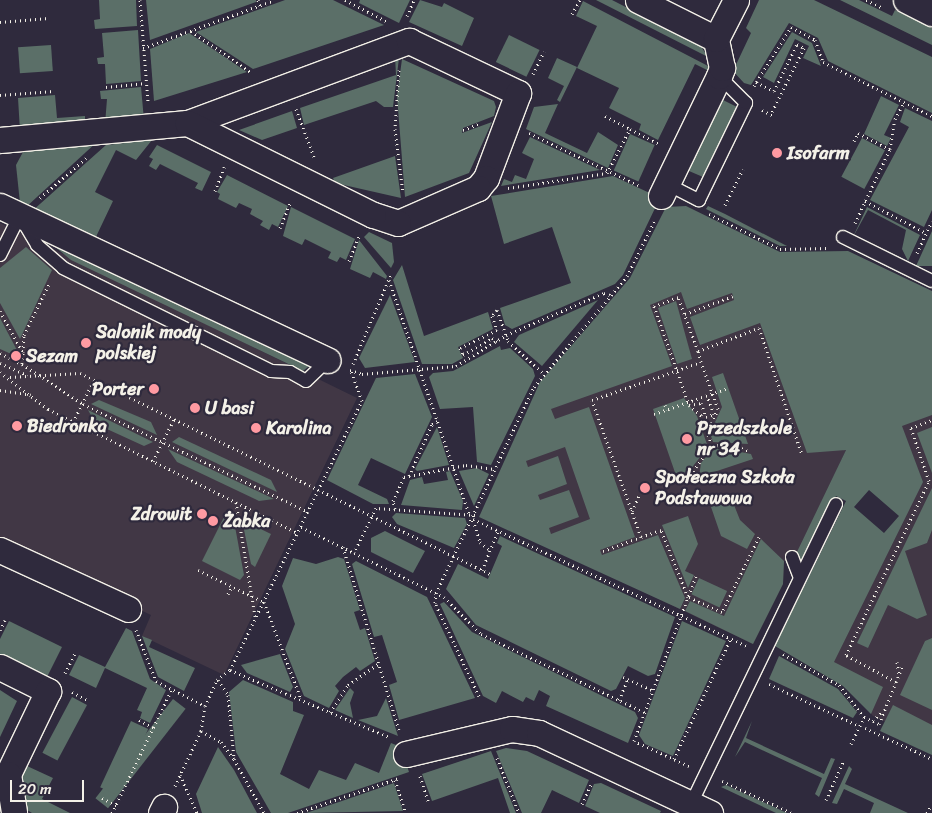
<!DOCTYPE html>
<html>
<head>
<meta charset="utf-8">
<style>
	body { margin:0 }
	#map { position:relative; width:932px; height:813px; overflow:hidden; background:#2f2a3d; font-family:Sriracha,sans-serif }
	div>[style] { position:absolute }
	.built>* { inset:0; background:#413745 }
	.green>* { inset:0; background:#5b6f68; transform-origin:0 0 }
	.path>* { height:3px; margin-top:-1.5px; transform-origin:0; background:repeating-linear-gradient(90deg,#f4f1e8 0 1px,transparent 0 5px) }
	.roads { filter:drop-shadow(1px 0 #f4f1e8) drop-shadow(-1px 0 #f4f1e8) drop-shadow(0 1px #f4f1e8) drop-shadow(0 -1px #f4f1e8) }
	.service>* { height:12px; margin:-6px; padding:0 6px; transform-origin:6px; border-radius:6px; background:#2f2a3d }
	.minor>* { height:25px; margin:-12.5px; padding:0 12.5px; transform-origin:12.5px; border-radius:12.5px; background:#2f2a3d }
	.path-bridge>* { height:3px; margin-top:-1.5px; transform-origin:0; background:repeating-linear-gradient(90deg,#f4f1e8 0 1px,transparent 0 5px) }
	.dots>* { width:14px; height:14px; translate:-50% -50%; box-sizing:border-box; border:2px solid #2f2a3d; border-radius:50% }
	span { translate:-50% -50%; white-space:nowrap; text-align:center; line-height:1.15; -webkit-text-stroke:4.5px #2f2a3d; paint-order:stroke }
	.poi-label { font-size:18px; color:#f4f1e8; font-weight:700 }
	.left { translate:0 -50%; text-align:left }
	.right { translate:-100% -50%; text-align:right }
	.scale { position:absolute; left:10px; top:780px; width:74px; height:22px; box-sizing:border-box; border:2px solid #f4f1e8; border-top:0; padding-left:6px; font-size:15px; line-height:18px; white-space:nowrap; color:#f4f1e8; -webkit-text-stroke:4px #2f2a3d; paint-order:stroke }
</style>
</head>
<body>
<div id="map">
	<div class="built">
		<i style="clip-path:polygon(676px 218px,932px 344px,932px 743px,873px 716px,844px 682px,790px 653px,911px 501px,846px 450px,799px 553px,784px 561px,783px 584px,753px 644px,489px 518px,549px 381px,611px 358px)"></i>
		<i style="clip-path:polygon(0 223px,357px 398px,224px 675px,142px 636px,151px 615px,0 544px)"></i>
	</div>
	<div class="green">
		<i style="clip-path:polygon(99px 0,136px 0,137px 26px,95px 29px,94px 20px,100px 19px)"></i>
		<i style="clip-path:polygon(146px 0,256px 0,256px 2px,150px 40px)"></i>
		<i style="clip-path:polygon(285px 0,333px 0,384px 25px,253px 69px,196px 32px)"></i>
		<i style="clip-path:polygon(360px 0,410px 0,399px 23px,359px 3px)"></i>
		<i style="clip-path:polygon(420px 0,442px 7px,444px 3px,474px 18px,462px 46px,409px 22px)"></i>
		<i style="clip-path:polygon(596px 0,612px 0,700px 45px,708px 57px)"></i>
		<i style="clip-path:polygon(759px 0,814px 0,932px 57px,932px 113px,828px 61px,818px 38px,789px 23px,751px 85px,744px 83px,733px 71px,751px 33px,746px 28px)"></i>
		<i style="clip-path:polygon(840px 0,859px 0,892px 16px,895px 10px,932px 28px,932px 45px)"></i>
		<i style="clip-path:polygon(583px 1px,710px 67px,711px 72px,695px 64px,658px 140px,639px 130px,641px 124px,609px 108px,619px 88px,577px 68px,597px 26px,576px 16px)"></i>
		<i style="clip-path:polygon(138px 30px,141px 81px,106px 84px,105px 64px,98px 64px,97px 58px,104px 57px,102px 33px)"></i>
		<i style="clip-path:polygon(792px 32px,812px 43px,821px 66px,803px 58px,809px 46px,795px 39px,774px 83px,763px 77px)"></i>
		<i style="clip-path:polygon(189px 33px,247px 72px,154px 101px,150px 49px)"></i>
		<i style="left:509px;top:35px;width:34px;height:30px;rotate:26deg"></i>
		<i style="left:51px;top:45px;width:26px;height:33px;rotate:86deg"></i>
		<i style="clip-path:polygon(395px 56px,399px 58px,393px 107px,384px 107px,376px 101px,304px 125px,300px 108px,396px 75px)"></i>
		<i style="clip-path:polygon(557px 58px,577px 67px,560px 102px,557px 100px,564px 86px,548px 78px)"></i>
		<i style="clip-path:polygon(402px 59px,494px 101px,496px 107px,494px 116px,463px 128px,462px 133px,492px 122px,469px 173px,405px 197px,397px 96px)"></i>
		<i style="clip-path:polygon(141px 87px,144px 120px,105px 124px,107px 99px,101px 99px,100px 91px)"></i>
		<i style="clip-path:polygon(55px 95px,57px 118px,85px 116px,85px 126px,20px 131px,18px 98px)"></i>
		<i style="clip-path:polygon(881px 96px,899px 105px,884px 135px,891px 138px,887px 146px,864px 134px)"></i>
		<i style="clip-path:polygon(719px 98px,737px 107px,703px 177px,689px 171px,687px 165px)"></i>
		<i style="clip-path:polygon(558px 104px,545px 133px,587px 153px,598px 132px,618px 145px,608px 168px,526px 129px,534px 107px)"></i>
		<i style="clip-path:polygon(905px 108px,932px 121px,932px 210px,924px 227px,870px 200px,909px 127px,900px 122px)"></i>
		<i style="clip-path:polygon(292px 111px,297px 128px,262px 140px,239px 130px)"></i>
		<i style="left:630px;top:134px;width:27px;height:40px;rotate:24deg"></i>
		<i style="clip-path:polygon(530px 137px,600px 170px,501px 186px,504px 179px,512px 182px,515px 175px,526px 179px,534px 159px,522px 153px)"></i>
		<i style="left:862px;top:138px;width:26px;height:44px;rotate:28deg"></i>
		<i style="clip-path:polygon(152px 140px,136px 160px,116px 150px,95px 192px,113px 201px,94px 241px,31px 212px,106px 145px)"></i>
		<i style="clip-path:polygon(98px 141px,25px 208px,20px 203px,16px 165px,23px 152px)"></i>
		<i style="clip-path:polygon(157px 145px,211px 172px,202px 191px,195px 188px,198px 183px,160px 164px,156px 170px,149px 166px,153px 159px,149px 157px)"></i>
		<i style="clip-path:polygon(395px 156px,401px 198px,335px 183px,333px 178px)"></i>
		<i style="clip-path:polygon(227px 175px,288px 206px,278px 227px,272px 224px,269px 230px,260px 225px,263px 221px,250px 214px,252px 209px,239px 203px,236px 208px,218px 199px,220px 194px,217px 192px)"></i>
		<i style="clip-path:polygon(613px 176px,654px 195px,658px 202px,623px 275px,615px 284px,512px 329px,505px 325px,500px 308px,571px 283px,552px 227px,504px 244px,491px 196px)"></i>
		<i style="clip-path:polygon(evenodd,686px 206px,780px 252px,848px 251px,932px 291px,932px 415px,902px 426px,923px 482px,834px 662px,883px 687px,871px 714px,843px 686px,775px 646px,846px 501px,836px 496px,801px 565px,796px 554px,846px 450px,807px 453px,760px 323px,700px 345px,690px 317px,734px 300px,732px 293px,687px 309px,681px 292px,650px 305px,672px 366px,551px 409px,555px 419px,589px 407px,635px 537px,600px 550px,602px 555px,658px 535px,685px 598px,680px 609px,479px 517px,540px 382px,630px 278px,666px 207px,686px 206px,565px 447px,590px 519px,551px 534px,549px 528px,579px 517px,569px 490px,540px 500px,538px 495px,567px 484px,558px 456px,528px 467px,526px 461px,565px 447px,686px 206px,869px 490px,899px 516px,884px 533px,854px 507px,869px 490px)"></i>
		<i style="clip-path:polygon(708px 206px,725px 214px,787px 246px,780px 246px,706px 209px)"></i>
		<i style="clip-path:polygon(291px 207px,355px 239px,346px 260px,340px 257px,337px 262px,328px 258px,331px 252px,305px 239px,302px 245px,283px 236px)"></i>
		<i style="clip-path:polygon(867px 207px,920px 235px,908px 261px,902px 249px,906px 230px,868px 210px,853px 237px)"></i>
		<i style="clip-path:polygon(932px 231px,932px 266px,916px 266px)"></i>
		<i style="clip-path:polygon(369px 232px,392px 243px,394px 262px,391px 268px,364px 237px)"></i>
		<i style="clip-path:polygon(43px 237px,308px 362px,308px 367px,303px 371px,71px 260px)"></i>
		<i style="clip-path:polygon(359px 240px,387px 276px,386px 279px,373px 272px,370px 278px,350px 269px)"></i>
		<i style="clip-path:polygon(26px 247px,52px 270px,20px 339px,0 303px,0 268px)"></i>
		<i style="clip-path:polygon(402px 265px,424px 336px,488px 312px,493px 329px,458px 347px,463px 358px,452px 364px,422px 364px,393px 280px)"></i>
		<i style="clip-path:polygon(390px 295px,415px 362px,365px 368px,359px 358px)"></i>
		<i style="clip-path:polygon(598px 300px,542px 366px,514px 342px,519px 335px)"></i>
		<i style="clip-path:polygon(676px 301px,692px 359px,677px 364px,658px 308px)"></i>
		<i style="clip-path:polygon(0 318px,19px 354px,18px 357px,0 349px)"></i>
		<i style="clip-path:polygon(500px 346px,501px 350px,510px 348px,533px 369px,535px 376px,491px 465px,477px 462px,473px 407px,440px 409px,429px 377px,433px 373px,453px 371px)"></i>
		<i style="clip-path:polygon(723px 373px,748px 444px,713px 442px,710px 433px,722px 407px,712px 377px)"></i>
		<i style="clip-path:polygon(415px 374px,432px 417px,405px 474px,371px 458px,358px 485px,387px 499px,389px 504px,373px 504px,327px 480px,376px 378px)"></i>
		<i style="clip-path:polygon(684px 398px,697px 416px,708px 447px,690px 470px,687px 481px,679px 484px,653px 409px)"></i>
		<i style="clip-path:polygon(99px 400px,151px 422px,157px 435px,91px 404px)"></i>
		<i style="clip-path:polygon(88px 410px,153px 442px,144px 446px,96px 424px)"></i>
		<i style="clip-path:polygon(437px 427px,449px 465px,417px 471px,415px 469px)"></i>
		<i style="clip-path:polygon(932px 427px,932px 473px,917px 433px)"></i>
		<i style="clip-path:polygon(179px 437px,271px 480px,277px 492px,172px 442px)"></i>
		<i style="clip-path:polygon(714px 447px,751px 454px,753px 459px,699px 477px,701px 463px)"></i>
		<i style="clip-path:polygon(168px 449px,274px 499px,259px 501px,177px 462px)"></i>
		<i style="clip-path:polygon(477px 468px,489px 474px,474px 506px,459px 471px)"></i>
		<i style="clip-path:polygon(450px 471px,463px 501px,462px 510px,401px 505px,410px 480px,422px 477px,424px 484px,448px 480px,446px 472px)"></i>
		<i style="clip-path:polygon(932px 488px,932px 530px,927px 543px,905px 551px,927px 615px,917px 619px,888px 605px,868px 648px,857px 643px)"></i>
		<i style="clip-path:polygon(732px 500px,740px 520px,755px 534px,747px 549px,721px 536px,711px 507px)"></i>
		<i style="clip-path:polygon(226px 513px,233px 516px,244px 575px,240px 580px,202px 561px)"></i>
		<i style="clip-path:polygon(396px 513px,465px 518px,467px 524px,454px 548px,397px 524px,392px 517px)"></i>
		<i style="clip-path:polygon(688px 516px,698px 544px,685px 571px,694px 575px,688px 588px,662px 525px)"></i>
		<i style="clip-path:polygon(242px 520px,271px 534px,255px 567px,251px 564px)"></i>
		<i style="clip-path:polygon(385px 531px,425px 551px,413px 573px,371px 552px,371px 538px)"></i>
		<i style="clip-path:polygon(500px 536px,675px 617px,655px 674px,648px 676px,628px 666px,616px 689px,611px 691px,476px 625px,446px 589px,458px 564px,488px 579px,502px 546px,497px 543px)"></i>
		<i style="clip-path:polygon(761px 539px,784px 561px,783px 584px,753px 644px,685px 611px,690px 601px,724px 616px)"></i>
		<i style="clip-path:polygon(338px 557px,344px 559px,360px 610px,354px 612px,360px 630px,365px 628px,375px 661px,360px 671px,356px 667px,343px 677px,335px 686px,339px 691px,329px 708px,304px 696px,285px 649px,295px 624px,282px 586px,293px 558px,316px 564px)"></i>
		<i style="clip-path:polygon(356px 561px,427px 597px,475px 698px,399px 720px,389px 685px,397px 682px,382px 635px,374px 637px,352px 564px)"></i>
		<i style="left:699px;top:578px;width:31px;height:18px;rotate:25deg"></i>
		<i style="clip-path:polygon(444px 602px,472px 632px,635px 712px,638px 718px,628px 743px,546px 706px,550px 696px,539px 690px,534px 701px,526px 697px,523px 702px,502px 691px,496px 703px,483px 696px,440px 604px)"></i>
		<i style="clip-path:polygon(9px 621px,62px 647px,47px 677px,0 654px,0 639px)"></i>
		<i style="clip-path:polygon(682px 621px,726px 641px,673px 756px,645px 744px,639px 735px)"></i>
		<i style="clip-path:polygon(126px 628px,132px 631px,150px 679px,166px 690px,150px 723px,140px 718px,142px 712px,137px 710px,147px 688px,105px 668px,96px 688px,69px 675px,79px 655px,105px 667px)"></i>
		<i style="clip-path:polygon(142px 636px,152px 640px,149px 647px,195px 668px,184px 691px,158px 677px)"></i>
		<i style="clip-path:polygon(932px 638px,932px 710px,900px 695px,925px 641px)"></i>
		<i style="clip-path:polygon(280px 654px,293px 687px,290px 692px,247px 673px,241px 665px)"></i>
		<i style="clip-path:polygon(779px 656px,838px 689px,857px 712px,853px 718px,769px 679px)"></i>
		<i style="clip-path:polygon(243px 680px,293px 702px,293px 711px,304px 715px,280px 774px,309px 789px,319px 770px,346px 780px,355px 763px,379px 773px,391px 743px,401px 747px,409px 772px,288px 813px,271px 813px,236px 752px,229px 692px)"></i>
		<i style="clip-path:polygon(350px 688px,354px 692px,350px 703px,353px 718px,335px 710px)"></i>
		<i style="clip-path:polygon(0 690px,17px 701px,0 737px)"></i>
		<i style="left:72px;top:697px;width:17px;height:63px;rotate:28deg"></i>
		<i style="clip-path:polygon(386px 698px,398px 736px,358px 720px,377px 716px)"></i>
		<i style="left:173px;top:699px;width:16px;height:126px;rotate:38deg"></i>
		<i style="clip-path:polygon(893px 705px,932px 725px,932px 755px,880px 731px)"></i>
		<i style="left:131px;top:721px;width:19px;height:73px;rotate:25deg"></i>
		<i style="clip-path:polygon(752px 721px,746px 738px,824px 774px,831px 758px,835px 759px,819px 797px,815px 794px,822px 778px,745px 742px,735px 757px)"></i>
		<i style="clip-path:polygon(218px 747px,234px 770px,257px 813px,202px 813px,196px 794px)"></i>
		<i style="clip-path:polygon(506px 748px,527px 751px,589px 780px,579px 803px,552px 790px,541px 813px,522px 813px,496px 751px)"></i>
		<i style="clip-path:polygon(491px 751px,516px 813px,510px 813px,498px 778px,432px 801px,422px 774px)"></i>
		<i style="clip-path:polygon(27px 766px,53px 778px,42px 799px,70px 813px,32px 813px,24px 808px,17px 787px)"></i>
		<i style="clip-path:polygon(849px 766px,852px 769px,845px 784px,908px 813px,870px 813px,874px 803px,844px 789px,837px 804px,832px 803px)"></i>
		<i style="clip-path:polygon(394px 783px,403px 811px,306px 813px,339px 802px)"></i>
		<i style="clip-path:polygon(601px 783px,661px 811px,660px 813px,600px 813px,585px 806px,594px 784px)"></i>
		<i style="clip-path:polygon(726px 785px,787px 813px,776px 813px,721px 787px)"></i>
	</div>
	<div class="path">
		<i style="left:140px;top:0;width:102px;rotate:85.5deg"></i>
		<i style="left:258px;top:0;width:6px;rotate:72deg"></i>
		<i style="left:345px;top:0;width:48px;rotate:27.1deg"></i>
		<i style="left:866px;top:0;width:19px;rotate:25deg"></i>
		<i style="left:572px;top:14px;width:16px;rotate:-60deg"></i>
		<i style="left:407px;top:16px;width:17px;rotate:-66deg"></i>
		<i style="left:0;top:22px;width:49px;rotate:-4.7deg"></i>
		<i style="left:191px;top:31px;width:74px;rotate:34.5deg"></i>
		<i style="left:143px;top:48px;width:140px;rotate:-20deg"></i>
		<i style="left:399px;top:70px;width:59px;rotate:93.9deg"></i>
		<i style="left:395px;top:129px;width:64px;rotate:82.9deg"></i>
		<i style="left:533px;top:74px;width:25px;rotate:-64deg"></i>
		<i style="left:756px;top:82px;width:20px;rotate:27deg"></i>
		<i style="left:774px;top:91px;width:52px;rotate:-63.9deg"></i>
		<i style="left:797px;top:44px;width:8px;rotate:30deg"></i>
		<i style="left:804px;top:48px;width:74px;rotate:116.6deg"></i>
		<i style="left:754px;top:86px;width:70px;rotate:-57.9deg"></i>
		<i style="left:791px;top:27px;width:27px;rotate:28deg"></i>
		<i style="left:815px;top:40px;width:23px;rotate:70deg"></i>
		<i style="left:823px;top:62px;width:122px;rotate:26.4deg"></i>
		<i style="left:106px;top:87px;width:40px;rotate:-5.7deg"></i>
		<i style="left:0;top:95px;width:54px;rotate:-4.2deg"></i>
		<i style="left:296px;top:109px;width:51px;rotate:69.4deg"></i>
		<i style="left:762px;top:110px;width:13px;rotate:27deg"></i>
		<i style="left:605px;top:116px;width:28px;rotate:27deg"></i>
		<i style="left:463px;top:130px;width:19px;rotate:-21deg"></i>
		<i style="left:529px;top:133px;width:121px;rotate:25.5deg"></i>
		<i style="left:854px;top:141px;width:9px;rotate:-63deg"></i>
		<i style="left:858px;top:133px;width:36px;rotate:27deg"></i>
		<i style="left:508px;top:188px;width:100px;rotate:-8.6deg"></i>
		<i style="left:607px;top:173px;width:50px;rotate:-62.4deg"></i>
		<i style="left:630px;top:129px;width:33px;rotate:27deg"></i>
		<i style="left:215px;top:191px;width:26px;rotate:-69deg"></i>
		<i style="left:40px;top:198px;width:61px;rotate:-41deg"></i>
		<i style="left:865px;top:201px;width:69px;rotate:27.7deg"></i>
		<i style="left:725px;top:205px;width:40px;rotate:-63.4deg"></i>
		<i style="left:709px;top:214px;width:79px;rotate:26.2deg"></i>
		<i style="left:780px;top:249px;width:49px;rotate:-1.2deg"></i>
		<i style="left:855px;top:223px;width:82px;rotate:-64.7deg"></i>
		<i style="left:890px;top:149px;width:30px;rotate:-81deg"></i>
		<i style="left:895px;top:119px;width:19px;rotate:-62deg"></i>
		<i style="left:280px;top:228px;width:29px;rotate:-68deg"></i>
		<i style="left:917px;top:253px;width:35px;rotate:-65deg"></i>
		<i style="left:349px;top:261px;width:27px;rotate:-68deg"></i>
		<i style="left:389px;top:280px;width:247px;rotate:71.1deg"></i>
		<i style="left:497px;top:310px;width:8px;rotate:130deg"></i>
		<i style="left:492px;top:316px;width:15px;rotate:70deg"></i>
		<i style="left:497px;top:330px;width:41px;rotate:154.1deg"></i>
		<i style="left:460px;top:348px;width:8px;rotate:67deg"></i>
		<i style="left:463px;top:355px;width:34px;rotate:-30deg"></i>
		<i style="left:492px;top:338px;width:6px;rotate:31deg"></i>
		<i style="left:497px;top:310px;width:33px;rotate:70deg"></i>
		<i style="left:508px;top:341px;width:49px;rotate:42.5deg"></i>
		<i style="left:0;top:311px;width:48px;rotate:61.3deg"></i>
		<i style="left:23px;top:353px;width:11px;rotate:95deg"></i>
		<i style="left:22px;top:364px;width:73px;rotate:33.3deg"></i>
		<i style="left:83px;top:404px;width:250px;rotate:25.6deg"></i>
		<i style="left:685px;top:314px;width:51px;rotate:-20.6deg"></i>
		<i style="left:698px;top:351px;width:58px;rotate:-110.3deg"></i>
		<i style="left:678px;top:297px;width:26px;rotate:159deg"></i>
		<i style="left:654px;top:306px;width:105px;rotate:70.5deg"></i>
		<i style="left:689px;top:405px;width:16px;rotate:40deg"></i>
		<i style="left:701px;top:415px;width:18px;rotate:71deg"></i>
		<i style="left:23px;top:352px;width:17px;rotate:-87deg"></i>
		<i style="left:24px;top:335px;width:59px;rotate:-63.9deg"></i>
		<i style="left:0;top:353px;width:25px;rotate:27deg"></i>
		<i style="left:0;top:363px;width:30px;rotate:24deg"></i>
		<i style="left:353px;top:364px;width:98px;rotate:-67.1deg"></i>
		<i style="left:350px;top:370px;width:13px;rotate:18deg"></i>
		<i style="left:362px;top:374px;width:94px;rotate:-4.9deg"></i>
		<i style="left:456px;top:366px;width:59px;rotate:-31.8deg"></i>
		<i style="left:506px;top:335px;width:107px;rotate:-23.2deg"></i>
		<i style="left:604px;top:293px;width:6px;rotate:18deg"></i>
		<i style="left:0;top:372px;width:61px;rotate:37.6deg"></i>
		<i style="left:48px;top:409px;width:279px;rotate:26.4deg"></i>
		<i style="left:10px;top:377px;width:70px;rotate:-3.3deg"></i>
		<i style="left:80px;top:373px;width:457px;rotate:26.1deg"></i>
		<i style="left:0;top:390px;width:31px;rotate:9deg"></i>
		<i style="left:665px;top:405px;width:5px;rotate:68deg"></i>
		<i style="left:689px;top:405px;width:12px;rotate:-9deg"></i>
		<i style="left:701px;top:403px;width:15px;rotate:70deg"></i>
		<i style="left:706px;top:417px;width:9px;rotate:-21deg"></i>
		<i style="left:714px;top:414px;width:19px;rotate:-111deg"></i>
		<i style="left:73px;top:422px;width:47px;rotate:-63.4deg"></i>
		<i style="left:712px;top:445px;width:25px;rotate:2deg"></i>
		<i style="left:737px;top:446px;width:14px;rotate:25deg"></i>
		<i style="left:153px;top:461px;width:47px;rotate:-63.4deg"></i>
		<i style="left:693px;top:471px;width:32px;rotate:-54deg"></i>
		<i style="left:712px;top:445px;width:14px;rotate:-111deg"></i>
		<i style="left:707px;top:432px;width:25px;rotate:-64deg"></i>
		<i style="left:718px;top:409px;width:50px;rotate:-109.9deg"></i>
		<i style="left:409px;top:476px;width:57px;rotate:-66.1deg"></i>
		<i style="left:432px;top:424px;width:7px;rotate:-27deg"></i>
		<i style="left:236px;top:502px;width:116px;rotate:80.5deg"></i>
		<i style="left:395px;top:509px;width:8px;rotate:-104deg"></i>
		<i style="left:393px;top:501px;width:26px;rotate:-65deg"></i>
		<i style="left:404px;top:477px;width:63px;rotate:-11deg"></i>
		<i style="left:466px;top:465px;width:30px;rotate:8deg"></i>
		<i style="left:632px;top:511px;width:17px;rotate:-65deg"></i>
		<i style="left:475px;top:515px;width:99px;rotate:-176deg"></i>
		<i style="left:376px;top:508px;width:50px;rotate:116.1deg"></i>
		<i style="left:354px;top:553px;width:100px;rotate:26.1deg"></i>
		<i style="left:444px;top:597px;width:52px;rotate:45deg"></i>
		<i style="left:481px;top:634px;width:181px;rotate:25.6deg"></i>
		<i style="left:473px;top:519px;width:302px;rotate:24.9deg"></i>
		<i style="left:473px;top:520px;width:23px;rotate:72deg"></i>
		<i style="left:480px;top:542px;width:13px;rotate:39deg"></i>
		<i style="left:301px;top:527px;width:59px;rotate:26.1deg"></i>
		<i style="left:759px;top:537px;width:84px;rotate:116.3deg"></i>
		<i style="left:722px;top:612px;width:37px;rotate:-156deg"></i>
		<i style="left:688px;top:597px;width:72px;rotate:-111.9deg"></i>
		<i style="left:661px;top:530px;width:21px;rotate:161deg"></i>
		<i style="left:641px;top:537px;width:145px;rotate:-109.7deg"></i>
		<i style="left:592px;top:400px;width:115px;rotate:-19.2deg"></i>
		<i style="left:701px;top:362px;width:11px;rotate:-105deg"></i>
		<i style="left:698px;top:351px;width:65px;rotate:-20.7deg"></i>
		<i style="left:759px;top:328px;width:133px;rotate:71.2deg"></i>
		<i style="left:343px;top:547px;width:191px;rotate:73deg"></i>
		<i style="left:603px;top:551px;width:40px;rotate:-20.2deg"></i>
		<i style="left:198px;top:570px;width:73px;rotate:25.9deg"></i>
		<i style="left:264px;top:602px;width:104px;rotate:69.1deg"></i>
		<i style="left:482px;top:570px;width:44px;rotate:-67.5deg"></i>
		<i style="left:228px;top:594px;width:9px;rotate:-63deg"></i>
		<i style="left:0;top:630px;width:11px;rotate:-63deg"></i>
		<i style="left:136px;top:630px;width:55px;rotate:68.6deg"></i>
		<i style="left:156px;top:681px;width:55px;rotate:27deg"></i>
		<i style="left:783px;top:654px;width:64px;rotate:29deg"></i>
		<i style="left:839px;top:685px;width:41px;rotate:52deg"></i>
		<i style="left:864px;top:717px;width:10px;rotate:24deg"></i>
		<i style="left:873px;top:721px;width:12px;rotate:-48deg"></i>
		<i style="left:897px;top:662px;width:13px;rotate:81deg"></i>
		<i style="left:230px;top:670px;width:173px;rotate:22.8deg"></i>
		<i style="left:65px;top:673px;width:22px;rotate:-63deg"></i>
		<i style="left:623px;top:677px;width:32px;rotate:24deg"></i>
		<i style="left:218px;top:680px;width:18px;rotate:56deg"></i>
		<i style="left:228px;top:695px;width:63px;rotate:84.6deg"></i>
		<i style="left:896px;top:682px;width:57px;rotate:-151.6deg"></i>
		<i style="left:846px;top:655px;width:193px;rotate:-64.5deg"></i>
		<i style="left:929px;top:481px;width:56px;rotate:-108.8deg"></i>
		<i style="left:911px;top:428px;width:22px;rotate:-21deg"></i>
		<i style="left:769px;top:684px;width:99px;rotate:25deg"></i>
		<i style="left:72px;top:692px;width:19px;rotate:28deg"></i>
		<i style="left:479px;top:696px;width:103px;rotate:-115.3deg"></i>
		<i style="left:435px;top:603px;width:10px;rotate:-84deg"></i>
		<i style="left:436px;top:593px;width:228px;rotate:-64.6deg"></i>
		<i style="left:534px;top:387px;width:145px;rotate:-50deg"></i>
		<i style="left:627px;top:276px;width:63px;rotate:-63.4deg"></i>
		<i style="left:619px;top:700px;width:23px;rotate:-67deg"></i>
		<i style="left:330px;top:712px;width:32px;rotate:-56deg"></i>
		<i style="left:348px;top:685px;width:37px;rotate:-35deg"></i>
		<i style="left:139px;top:720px;width:17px;rotate:28deg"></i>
		<i style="left:873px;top:721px;width:7px;rotate:27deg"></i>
		<i style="left:879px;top:724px;width:64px;rotate:-67.9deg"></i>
		<i style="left:865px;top:728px;width:74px;rotate:24.8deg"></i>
		<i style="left:201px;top:731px;width:23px;rotate:29deg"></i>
		<i style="left:221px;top:742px;width:21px;rotate:53deg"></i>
		<i style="left:234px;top:759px;width:62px;rotate:60.9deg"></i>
		<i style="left:851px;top:744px;width:30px;rotate:-64deg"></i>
		<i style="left:497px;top:758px;width:59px;rotate:68.2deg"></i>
		<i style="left:674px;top:759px;width:134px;rotate:-64.8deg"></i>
		<i style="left:689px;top:766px;width:60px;rotate:-155.6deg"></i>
		<i style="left:634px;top:741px;width:176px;rotate:-69.4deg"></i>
		<i style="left:180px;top:775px;width:42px;rotate:65.9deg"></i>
		<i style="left:420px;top:776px;width:28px;rotate:72deg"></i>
		<i style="left:395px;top:780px;width:33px;rotate:72deg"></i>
		<i style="left:722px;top:781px;width:77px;rotate:24.6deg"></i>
		<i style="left:175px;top:786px;width:61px;rotate:-64.7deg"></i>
		<i style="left:201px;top:731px;width:25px;rotate:-81deg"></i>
		<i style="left:205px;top:706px;width:29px;rotate:-65deg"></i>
		<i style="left:217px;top:680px;width:16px;rotate:-38deg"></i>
		<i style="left:230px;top:670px;width:300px;rotate:-63.9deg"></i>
		<i style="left:362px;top:401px;width:33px;rotate:-110deg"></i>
		<i style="left:102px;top:798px;width:18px;rotate:27deg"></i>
		<i style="left:826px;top:800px;width:42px;rotate:-65.9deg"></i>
		<i style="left:582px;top:804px;width:21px;rotate:-65deg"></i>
		<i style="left:112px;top:813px;width:138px;rotate:-64.2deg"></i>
		<i style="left:297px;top:813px;width:108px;rotate:-18.9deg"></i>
		<i style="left:927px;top:813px;width:9px;rotate:-63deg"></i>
	</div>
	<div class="roads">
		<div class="service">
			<i style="left:667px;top:184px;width:36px;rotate:27deg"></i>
			<i style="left:699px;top:200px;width:108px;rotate:-64.1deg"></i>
			<i style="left:746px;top:103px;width:38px;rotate:-135deg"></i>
			<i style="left:21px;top:218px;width:31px;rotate:59deg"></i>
			<i style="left:37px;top:245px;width:35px;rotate:41deg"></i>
			<i style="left:63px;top:268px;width:232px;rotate:26.3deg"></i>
			<i style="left:271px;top:371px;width:19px;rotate:3deg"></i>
			<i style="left:290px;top:372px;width:18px;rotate:29deg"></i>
			<i style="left:306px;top:381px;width:30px;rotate:-44deg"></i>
			<i style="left:843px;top:237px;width:99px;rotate:26.3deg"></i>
			<i style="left:0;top:255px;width:45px;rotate:-63.4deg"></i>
			<i style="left:792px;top:557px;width:22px;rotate:69deg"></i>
			<i style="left:691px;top:804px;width:333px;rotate:-64.2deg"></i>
		</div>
		<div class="minor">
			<i style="left:638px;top:0;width:87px;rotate:26.6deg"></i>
			<i style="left:906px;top:0;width:29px;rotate:27deg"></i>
			<i style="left:0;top:140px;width:189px;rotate:-5.2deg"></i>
			<i style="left:188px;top:123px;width:236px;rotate:-20.4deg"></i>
			<i style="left:409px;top:41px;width:121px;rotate:25.5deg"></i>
			<i style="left:518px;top:93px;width:91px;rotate:110.6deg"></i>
			<i style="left:486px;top:178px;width:13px;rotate:129deg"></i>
			<i style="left:478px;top:188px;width:87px;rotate:156.4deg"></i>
			<i style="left:398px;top:223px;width:26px;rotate:-162deg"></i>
			<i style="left:373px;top:215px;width:207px;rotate:-153.6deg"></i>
			<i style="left:661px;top:196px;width:133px;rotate:-64.2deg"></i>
			<i style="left:719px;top:76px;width:9px;rotate:-69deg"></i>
			<i style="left:722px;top:68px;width:30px;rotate:-102deg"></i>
			<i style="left:716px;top:39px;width:44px;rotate:-62.9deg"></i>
			<i style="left:0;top:206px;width:362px;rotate:25.2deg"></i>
			<i style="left:0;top:550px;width:141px;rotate:24.7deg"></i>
			<i style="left:0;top:667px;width:54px;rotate:26.6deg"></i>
			<i style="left:48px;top:691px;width:92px;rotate:115.7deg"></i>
			<i style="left:8px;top:774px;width:39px;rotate:81deg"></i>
			<i style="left:406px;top:754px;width:109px;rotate:-13.3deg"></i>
			<i style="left:512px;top:729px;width:27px;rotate:8deg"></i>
			<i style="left:539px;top:733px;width:189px;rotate:25.1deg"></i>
			<i style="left:161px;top:813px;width:7px;rotate:-63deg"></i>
		</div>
	</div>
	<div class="path-bridge">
		<i style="left:654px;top:414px;width:78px;rotate:-19.4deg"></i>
	</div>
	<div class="dots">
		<i style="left:777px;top:153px;background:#ff9aa2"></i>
		<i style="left:86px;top:343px;background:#ff9aa2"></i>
		<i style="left:16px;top:356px;background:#ff9aa2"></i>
		<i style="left:154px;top:389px;background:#ff9aa2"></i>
		<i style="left:195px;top:408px;background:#ff9aa2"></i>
		<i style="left:17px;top:426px;background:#ff9aa2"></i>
		<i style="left:256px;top:428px;background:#ff9aa2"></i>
		<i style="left:687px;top:439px;background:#ff9aa2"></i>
		<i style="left:645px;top:488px;background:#ff9aa2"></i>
		<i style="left:202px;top:514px;background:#ff9aa2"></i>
		<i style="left:213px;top:521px;background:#ff9aa2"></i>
	</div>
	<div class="poi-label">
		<span class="left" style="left:787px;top:153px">Isofarm</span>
		<span class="left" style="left:96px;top:343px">Salonik mody<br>polskiej</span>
		<span class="left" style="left:26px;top:356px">Sezam</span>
		<span class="right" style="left:144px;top:389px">Porter</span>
		<span class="left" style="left:205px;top:408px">U basi</span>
		<span class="left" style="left:27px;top:426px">Biedronka</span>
		<span class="left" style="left:266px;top:428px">Karolina</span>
		<span class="left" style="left:697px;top:439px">Przedszkole<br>nr 34</span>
		<span class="left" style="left:655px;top:488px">Społeczna Szkoła<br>Podstawowa</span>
		<span class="right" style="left:192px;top:514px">Zdrowit</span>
		<span class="left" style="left:223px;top:521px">Żabka</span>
	</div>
	<div class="scale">20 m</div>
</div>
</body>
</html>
